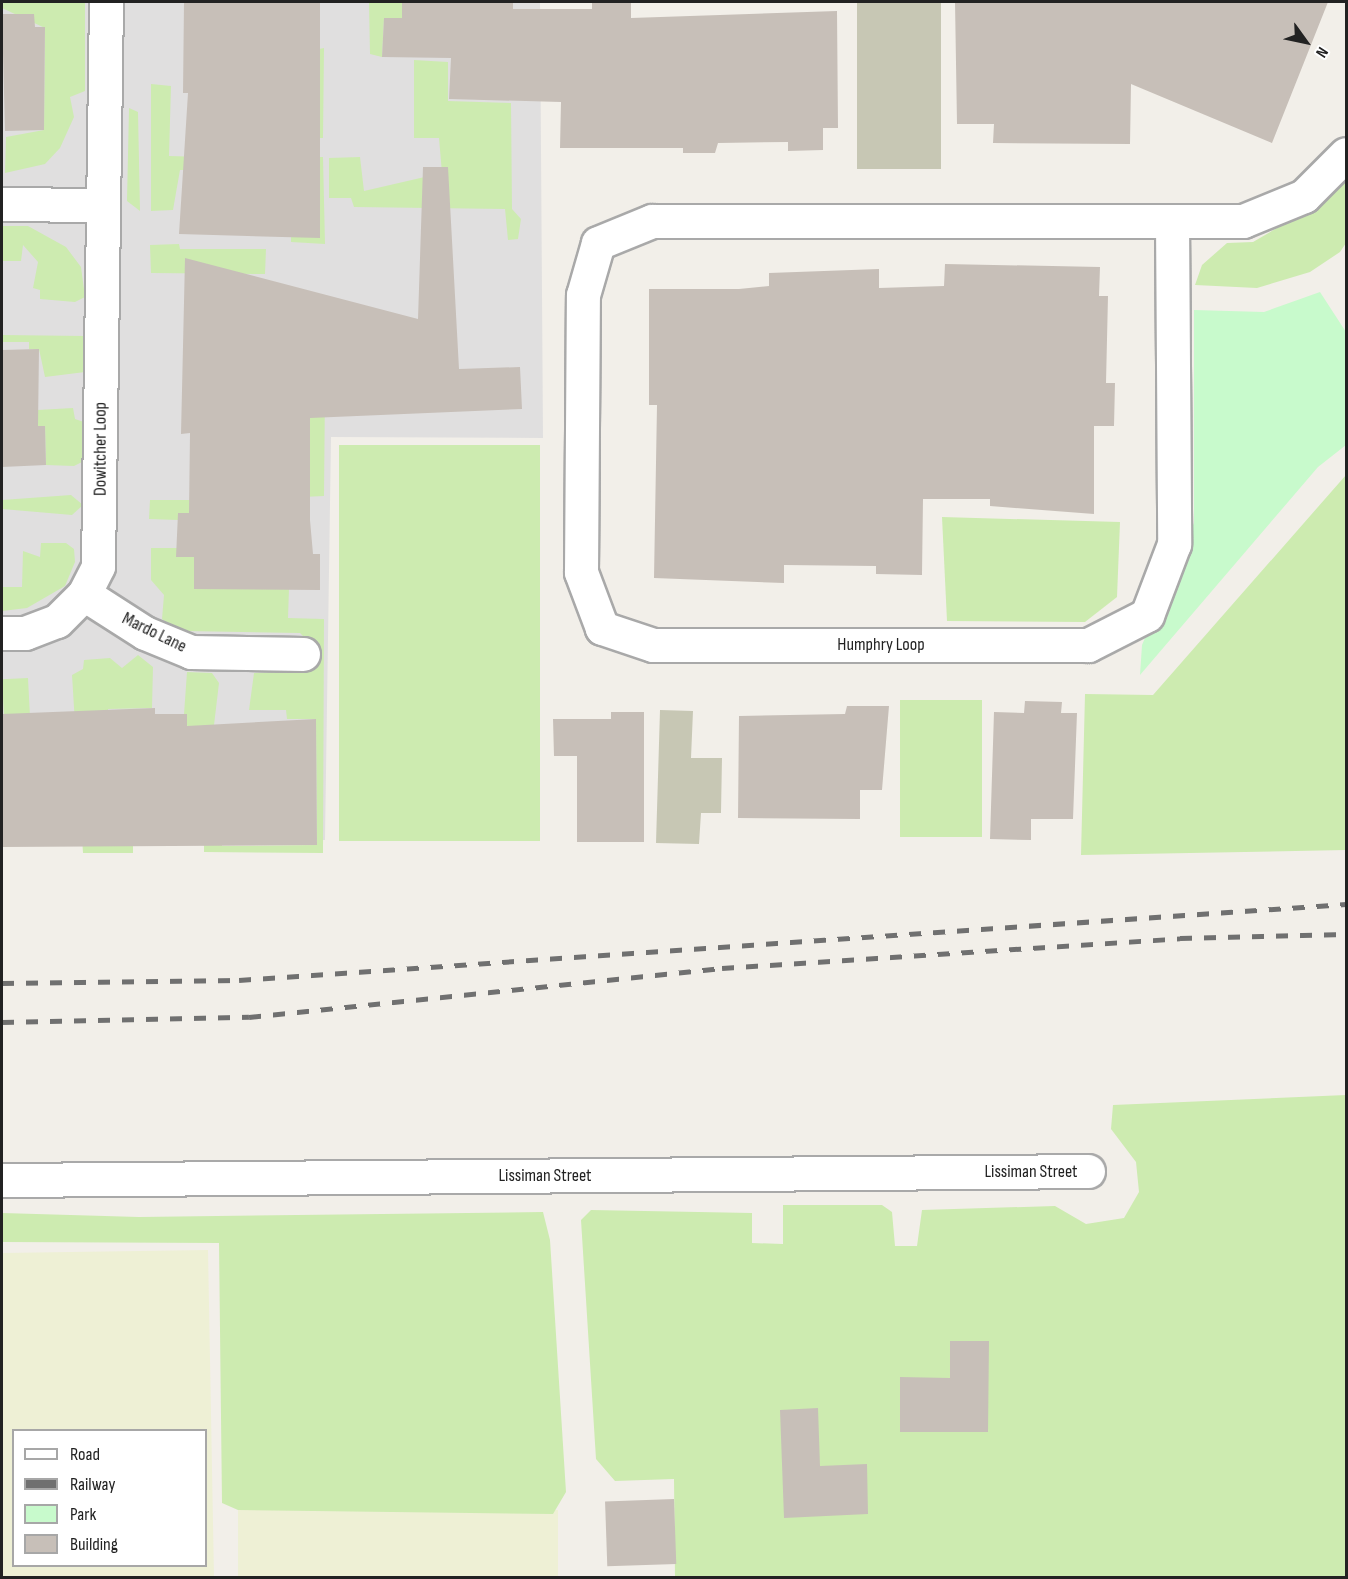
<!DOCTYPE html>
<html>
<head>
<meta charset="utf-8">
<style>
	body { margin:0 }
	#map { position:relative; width:1348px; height:1579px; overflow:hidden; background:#f2efe9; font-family:"Sofia Sans Condensed",sans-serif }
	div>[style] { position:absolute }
	.residential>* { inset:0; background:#e0dfdf }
	.construction>* { inset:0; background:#c7c7b4; transform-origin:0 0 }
	.farmland>* { inset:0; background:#eef0d5; transform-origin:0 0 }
	.grass>* { inset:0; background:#cdebb0; transform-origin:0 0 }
	.park>* { inset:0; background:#c8facc }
	.building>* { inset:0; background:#c7bfb8; transform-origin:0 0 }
	.roads { filter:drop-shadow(2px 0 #a9a9a9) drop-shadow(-2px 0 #a9a9a9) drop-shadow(0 2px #a9a9a9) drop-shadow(0 -2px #a9a9a9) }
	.minor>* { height:33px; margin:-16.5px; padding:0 16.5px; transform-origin:16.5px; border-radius:16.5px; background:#fff }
	.rail>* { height:4.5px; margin-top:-2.25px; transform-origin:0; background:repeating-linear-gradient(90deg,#707070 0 12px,transparent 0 24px) }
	span { translate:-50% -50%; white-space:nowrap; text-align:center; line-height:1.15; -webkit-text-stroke:6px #fff; paint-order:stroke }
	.street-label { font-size:18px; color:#222 }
	.frame { position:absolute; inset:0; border:3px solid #222; pointer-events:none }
	.legend { position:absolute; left:12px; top:1429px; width:195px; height:138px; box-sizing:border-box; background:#fff; border:2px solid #a7a7a7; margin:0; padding:8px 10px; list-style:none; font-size:18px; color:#222 }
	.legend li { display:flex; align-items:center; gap:12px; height:30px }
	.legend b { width:30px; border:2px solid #a7a7a7 }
	.north { position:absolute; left:1276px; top:12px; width:60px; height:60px; -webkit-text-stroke:4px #fff; paint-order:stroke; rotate:123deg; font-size:16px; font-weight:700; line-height:24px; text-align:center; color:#222 }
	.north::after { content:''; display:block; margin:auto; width:21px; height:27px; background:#222; clip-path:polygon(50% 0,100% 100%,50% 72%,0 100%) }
</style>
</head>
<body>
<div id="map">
	<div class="residential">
		<i style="clip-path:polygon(2px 2px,540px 2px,543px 438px,331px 437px,325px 840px,2px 841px)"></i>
	</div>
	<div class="construction">
		<i style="left:857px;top:2px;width:84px;height:167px"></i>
		<i style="clip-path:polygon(660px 710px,693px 711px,691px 758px,722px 758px,721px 813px,701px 813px,699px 844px,656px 843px)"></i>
	</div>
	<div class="farmland">
		<i style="clip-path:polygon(evenodd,208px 1250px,214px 1577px,2px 1577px,2px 1253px,208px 1250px,14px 1430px,206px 1430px,206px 1566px,14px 1566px,14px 1430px)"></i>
		<i style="left:238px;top:1510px;width:320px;height:68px"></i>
	</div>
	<div class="grass">
		<i style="clip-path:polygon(2px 2px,85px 2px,85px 91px,70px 97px,74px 117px,60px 148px,45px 164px,5px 173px,6px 137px,44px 130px,45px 28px,2px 8px)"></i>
		<i style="clip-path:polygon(369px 2px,402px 2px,402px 18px,384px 19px,382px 57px,370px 54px)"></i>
		<i style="clip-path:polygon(324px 48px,323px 138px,314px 138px,313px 157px,323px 157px,325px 244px,291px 242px,291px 170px,180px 170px,173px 210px,151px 211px,151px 84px,171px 86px,169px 156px,203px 157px,309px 51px)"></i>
		<i style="clip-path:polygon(414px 60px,448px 62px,448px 101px,511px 103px,512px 209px,521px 219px,518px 239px,508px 240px,505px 209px,354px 207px,351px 198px,329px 198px,329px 158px,360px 157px,364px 191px,442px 173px,439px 138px,414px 138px)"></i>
		<i style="clip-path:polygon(129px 108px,138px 112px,140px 211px,127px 201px)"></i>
		<i style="clip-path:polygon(1346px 172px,1346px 243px,1340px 252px,1310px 272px,1257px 288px,1195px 285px,1202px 265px,1227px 243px,1253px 242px,1301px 214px)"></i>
		<i style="clip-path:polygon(2px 226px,28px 226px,66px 247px,81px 267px,85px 297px,75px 302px,40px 299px,40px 290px,33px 288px,38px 262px,23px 245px,21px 261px,2px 261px)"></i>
		<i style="clip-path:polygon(179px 244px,180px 249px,266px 249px,265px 274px,151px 273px,150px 245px)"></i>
		<i style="clip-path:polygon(2px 335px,85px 336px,85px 372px,45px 377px,39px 349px,29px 349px,29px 342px,2px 342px)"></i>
		<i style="clip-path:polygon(325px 389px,324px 496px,281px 498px,219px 513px,178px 513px,178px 520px,149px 519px,150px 500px,201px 500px,310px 394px)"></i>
		<i style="clip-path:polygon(73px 408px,75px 419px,84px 422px,84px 461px,74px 466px,46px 465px,45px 426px,2px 426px,2px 412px)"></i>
		<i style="left:339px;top:445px;width:201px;height:396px"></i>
		<i style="clip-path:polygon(1346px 475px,1346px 850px,1081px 855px,1085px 694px,1153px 695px)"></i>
		<i style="clip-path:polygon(71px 495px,83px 505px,72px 515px,2px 509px,2px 500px)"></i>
		<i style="clip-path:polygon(942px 517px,1120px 522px,1117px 597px,1085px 622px,947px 621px)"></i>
		<i style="clip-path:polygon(41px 543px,66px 543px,74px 549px,75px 562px,65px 586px,27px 608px,2px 611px,2px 587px,22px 587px,23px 551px,40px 557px)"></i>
		<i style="clip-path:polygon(151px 548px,177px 548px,177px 557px,194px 557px,194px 589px,289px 589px,288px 618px,324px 619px,323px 853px,204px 852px,204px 787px,184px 714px,187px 672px,212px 673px,219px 683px,214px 725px,222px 766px,222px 846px,317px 845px,316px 719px,287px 719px,286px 710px,249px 710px,254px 673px,305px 671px,306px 639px,300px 633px,185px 631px,170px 625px,162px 619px,164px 595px,151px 580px)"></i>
		<i style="clip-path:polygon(138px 655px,153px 667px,152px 708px,108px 709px,108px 830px,133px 830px,133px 853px,83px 853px,72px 675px,83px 669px,84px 660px,110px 658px,122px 668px)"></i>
		<i style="left:28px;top:678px;width:36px;height:26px;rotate:87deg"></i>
		<i style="left:900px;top:700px;width:82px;height:137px"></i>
		<i style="clip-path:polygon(1346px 1095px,1346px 1577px,675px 1577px,674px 1479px,615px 1481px,596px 1459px,581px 1220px,591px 1210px,752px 1213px,752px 1243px,783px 1244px,783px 1205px,882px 1205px,892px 1212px,895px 1246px,917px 1246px,922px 1210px,1055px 1206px,1086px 1224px,1124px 1218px,1139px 1192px,1136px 1162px,1111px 1129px,1113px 1105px)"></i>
		<i style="clip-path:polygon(543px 1212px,550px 1240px,566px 1492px,553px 1514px,238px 1510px,222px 1503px,219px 1243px,2px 1242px,2px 1213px,139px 1217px)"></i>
	</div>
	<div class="park">
		<i style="clip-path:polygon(1320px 292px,1346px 332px,1346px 445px,1318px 467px,1140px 675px,1142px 645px,1194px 523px,1194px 310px,1264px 312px)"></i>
	</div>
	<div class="building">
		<i style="clip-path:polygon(184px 2px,320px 2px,320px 238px,179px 234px,188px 93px,183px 93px)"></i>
		<i style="clip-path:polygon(402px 2px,513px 2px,513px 9px,592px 9px,592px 2px,631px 2px,631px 18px,837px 11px,838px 128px,823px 128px,823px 150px,788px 151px,788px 142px,718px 143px,715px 153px,683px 153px,683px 148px,560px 148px,561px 102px,449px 99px,451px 58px,382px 57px,384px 18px,402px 18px)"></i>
		<i style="clip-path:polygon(955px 2px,1328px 2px,1272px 143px,1131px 84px,1130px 144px,993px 143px,994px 124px,957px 124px)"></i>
		<i style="clip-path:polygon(2px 14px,34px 14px,35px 27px,45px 27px,44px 130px,5px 131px)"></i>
		<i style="clip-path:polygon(423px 167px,448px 167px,459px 369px,520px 367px,522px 409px,310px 418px,310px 520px,313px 554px,320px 554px,320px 590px,194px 589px,194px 557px,176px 557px,178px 513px,189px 513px,190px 433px,181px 434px,185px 258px,418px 319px)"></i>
		<i style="clip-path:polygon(945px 264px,1100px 267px,1099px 296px,1108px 296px,1106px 383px,1115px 383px,1114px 426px,1094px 426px,1094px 514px,990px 506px,990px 499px,923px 499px,922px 575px,876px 574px,876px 566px,784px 565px,784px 583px,654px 578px,657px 405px,649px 405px,649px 289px,739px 289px,769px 286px,769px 273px,879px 269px,879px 288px,944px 286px)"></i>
		<i style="clip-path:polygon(39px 349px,38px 426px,45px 426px,46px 465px,2px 467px,2px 350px)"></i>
		<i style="clip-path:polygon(1025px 701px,1062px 702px,1061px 713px,1077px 713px,1073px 819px,1031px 819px,1031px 840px,990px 839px,994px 712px,1024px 713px)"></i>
		<i style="clip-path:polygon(847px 706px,889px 706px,882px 790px,860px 790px,860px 819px,738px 818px,739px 716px,845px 714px)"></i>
		<i style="clip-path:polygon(155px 708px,155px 714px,187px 714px,187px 726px,316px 719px,317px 845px,2px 847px,2px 714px)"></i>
		<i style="clip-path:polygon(611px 712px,644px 712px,644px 842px,577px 842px,577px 756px,554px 756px,553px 719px,611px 719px)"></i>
		<i style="clip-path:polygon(950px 1341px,989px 1341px,988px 1432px,900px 1432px,900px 1377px,950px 1378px)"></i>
		<i style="clip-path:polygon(818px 1408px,820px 1466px,867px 1464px,868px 1514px,784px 1518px,780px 1410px)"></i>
		<i style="left:674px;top:1499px;width:65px;height:69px;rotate:88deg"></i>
	</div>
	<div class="roads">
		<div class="minor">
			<i style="left:2px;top:204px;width:99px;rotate:0.6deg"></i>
			<i style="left:1172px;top:221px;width:323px;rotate:89.6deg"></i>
			<i style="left:1174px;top:544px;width:76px;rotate:110.8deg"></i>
			<i style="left:1147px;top:615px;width:66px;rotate:153deg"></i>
			<i style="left:1088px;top:645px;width:435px;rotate:180deg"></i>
			<i style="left:653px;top:645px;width:54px;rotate:-161.6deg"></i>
			<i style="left:602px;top:628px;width:60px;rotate:-110.6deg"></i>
			<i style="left:581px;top:572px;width:277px;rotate:-89.6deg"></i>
			<i style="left:583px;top:295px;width:54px;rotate:-73.9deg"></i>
			<i style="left:598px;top:243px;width:58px;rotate:-22.2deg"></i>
			<i style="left:652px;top:221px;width:591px"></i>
			<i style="left:1243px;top:221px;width:66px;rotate:-22.3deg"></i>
			<i style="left:1304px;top:196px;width:59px;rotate:-45deg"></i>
			<i style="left:84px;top:594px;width:72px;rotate:32.6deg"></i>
			<i style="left:145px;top:633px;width:50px;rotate:22.4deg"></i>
			<i style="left:191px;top:652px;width:112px;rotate:1deg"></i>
			<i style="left:2px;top:633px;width:23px"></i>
			<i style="left:25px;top:633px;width:34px;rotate:-21deg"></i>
			<i style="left:57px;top:621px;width:38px;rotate:-45deg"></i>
			<i style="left:84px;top:594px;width:31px;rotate:-63deg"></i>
			<i style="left:98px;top:566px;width:564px;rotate:-89.19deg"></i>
			<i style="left:2px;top:1180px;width:1086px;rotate:-0.47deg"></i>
		</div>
	</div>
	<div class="rail">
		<i style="left:2px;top:983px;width:237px;rotate:-0.7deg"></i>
		<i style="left:239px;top:980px;width:1110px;rotate:-3.93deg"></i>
		<i style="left:2px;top:1022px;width:247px;rotate:-1.2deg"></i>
		<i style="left:249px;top:1017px;width:476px;rotate:-5.9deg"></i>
		<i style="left:722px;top:968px;width:459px;rotate:-3.7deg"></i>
		<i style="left:1180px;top:938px;width:166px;rotate:-1.4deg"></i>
	</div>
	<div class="street-label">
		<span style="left:101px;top:449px;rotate:-90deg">Dowitcher Loop</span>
		<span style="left:154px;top:633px;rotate:26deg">Mardo Lane</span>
		<span style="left:881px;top:645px">Humphry Loop</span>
		<span style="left:1031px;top:1172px">Lissiman Street</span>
		<span style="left:545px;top:1176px">Lissiman Street</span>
	</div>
	<div class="frame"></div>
	<ul class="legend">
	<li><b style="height:8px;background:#fff"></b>Road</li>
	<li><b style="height:8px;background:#707070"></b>Railway</li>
	<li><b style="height:16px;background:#c8facc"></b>Park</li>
	<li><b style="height:16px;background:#c7bfb8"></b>Building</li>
	</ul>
	<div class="north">N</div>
</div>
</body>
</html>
